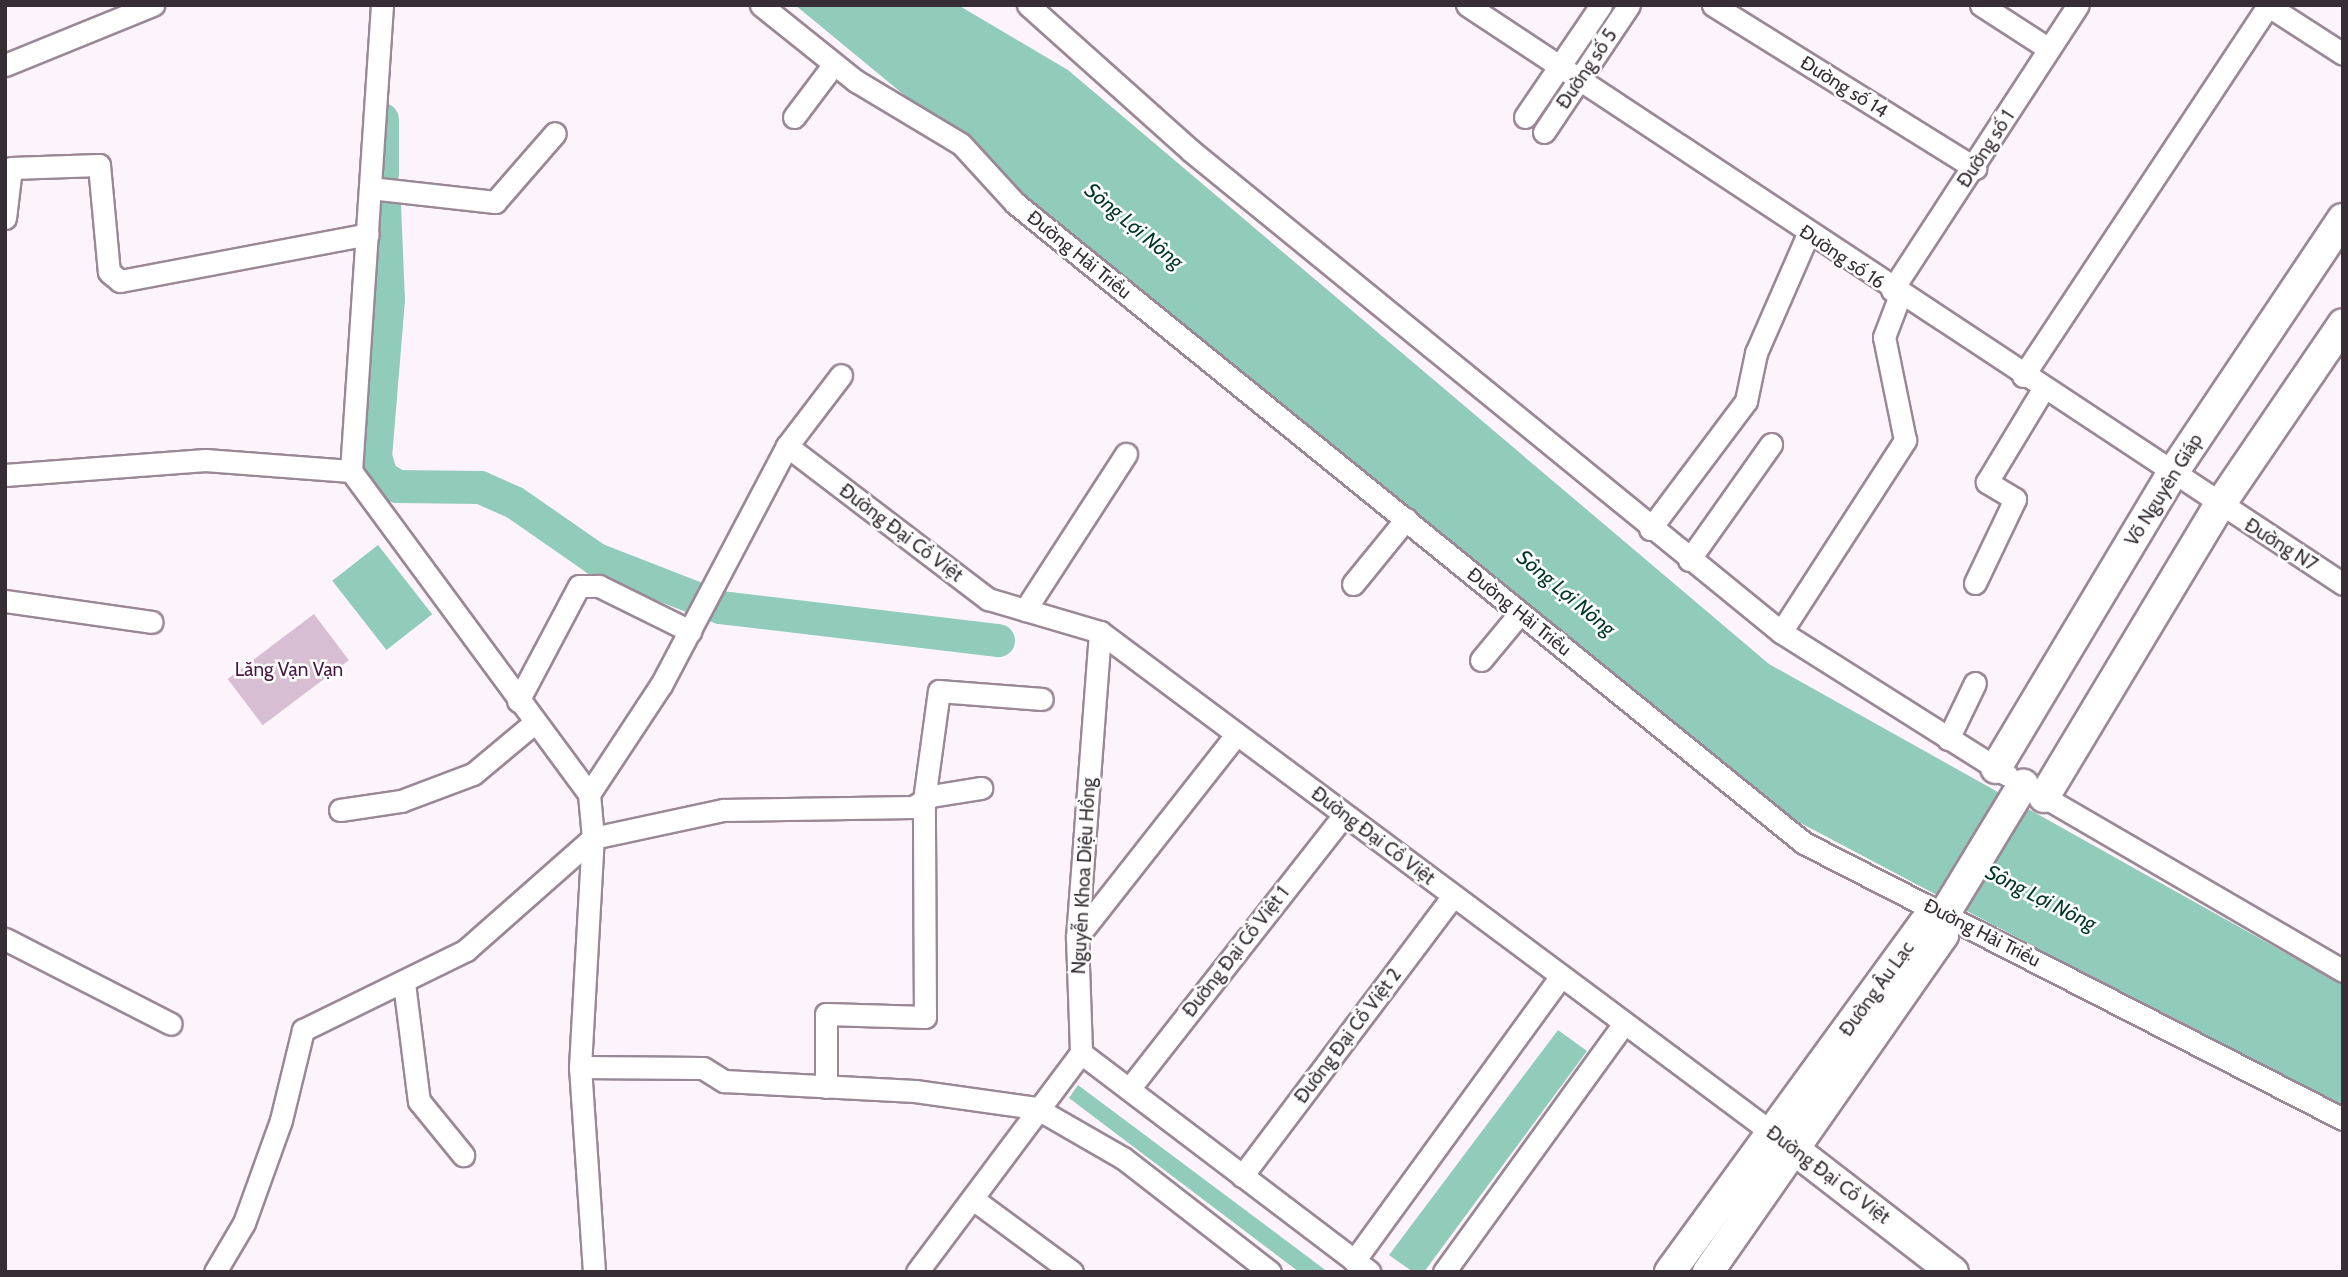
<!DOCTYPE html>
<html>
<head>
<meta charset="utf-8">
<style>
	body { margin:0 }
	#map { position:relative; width:2348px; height:1277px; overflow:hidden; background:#fcf4fa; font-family:Cabin,sans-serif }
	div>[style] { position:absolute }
	.green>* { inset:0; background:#d8bed2; transform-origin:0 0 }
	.water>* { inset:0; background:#91cbb9; transform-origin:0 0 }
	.river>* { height:33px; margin:-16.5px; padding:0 16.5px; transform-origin:16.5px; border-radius:16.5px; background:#91cbb9 }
	.roads { filter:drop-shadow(2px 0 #9b8897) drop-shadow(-2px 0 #9b8897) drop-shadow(0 2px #9b8897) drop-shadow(0 -2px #9b8897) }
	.street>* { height:21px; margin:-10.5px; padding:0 10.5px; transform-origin:10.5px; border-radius:10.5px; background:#fff }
	.secondary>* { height:30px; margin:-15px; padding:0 15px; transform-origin:15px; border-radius:15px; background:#fff }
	span { translate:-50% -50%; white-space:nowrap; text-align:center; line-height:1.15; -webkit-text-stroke:5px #fff; paint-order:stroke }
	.street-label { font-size:19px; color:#362e34 }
	.park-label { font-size:19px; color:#481742 }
	.water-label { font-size:21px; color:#00362a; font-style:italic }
	.frame { position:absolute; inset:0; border:7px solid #362e34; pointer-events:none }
</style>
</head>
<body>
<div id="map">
	<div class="green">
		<i style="left:314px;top:614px;width:58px;height:108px;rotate:53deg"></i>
	</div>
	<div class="water">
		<i style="clip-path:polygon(795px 5px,958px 5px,1068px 70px,1769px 664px,2343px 985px,2343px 1110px,1763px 803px)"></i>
		<i style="left:378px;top:545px;width:88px;height:58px;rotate:52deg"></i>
		<i style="clip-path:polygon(1558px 1030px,1587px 1051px,1424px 1272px,1413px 1272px,1389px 1255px)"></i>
		<i style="clip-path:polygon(1078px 1085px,1328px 1272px,1299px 1272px,1069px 1098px)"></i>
	</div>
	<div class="river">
		<i style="left:382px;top:119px;width:54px;rotate:90deg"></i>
		<i style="left:384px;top:205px;width:94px;rotate:87.6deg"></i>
		<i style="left:388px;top:299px;width:158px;rotate:94.7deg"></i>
		<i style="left:375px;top:456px;width:21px;rotate:73deg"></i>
		<i style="left:381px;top:476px;width:19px;rotate:32deg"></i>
		<i style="left:397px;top:486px;width:83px;rotate:0.7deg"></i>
		<i style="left:480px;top:487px;width:37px;rotate:24deg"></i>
		<i style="left:514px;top:502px;width:100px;rotate:34.8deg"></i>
		<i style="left:596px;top:559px;width:133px;rotate:21.2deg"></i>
		<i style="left:720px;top:607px;width:280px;rotate:6.8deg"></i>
	</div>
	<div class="roads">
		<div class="street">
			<i style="left:382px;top:5px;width:467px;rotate:93.8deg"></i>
			<i style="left:351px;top:471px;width:401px;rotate:53.6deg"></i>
			<i style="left:761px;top:5px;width:122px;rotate:38.7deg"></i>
			<i style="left:856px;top:81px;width:122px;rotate:31deg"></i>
			<i style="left:961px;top:144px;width:80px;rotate:47.5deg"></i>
			<i style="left:1015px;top:203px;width:1016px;rotate:39.05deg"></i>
			<i style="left:1804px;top:843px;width:606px;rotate:27.12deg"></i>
			<i style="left:1028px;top:5px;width:217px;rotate:41.8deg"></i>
			<i style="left:1190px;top:150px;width:763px;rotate:39.2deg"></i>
			<i style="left:1781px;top:632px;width:267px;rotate:32.3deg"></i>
			<i style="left:1467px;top:5px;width:1050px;rotate:33.46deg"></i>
			<i style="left:1713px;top:5px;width:309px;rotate:31.9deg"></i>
			<i style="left:1981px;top:5px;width:81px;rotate:32.9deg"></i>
			<i style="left:2267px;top:5px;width:90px;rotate:32.8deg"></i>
			<i style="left:5px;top:65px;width:160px;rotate:-22.1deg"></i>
			<i style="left:794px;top:117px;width:66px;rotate:-53deg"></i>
			<i style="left:1525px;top:117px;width:135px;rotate:-55.8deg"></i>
			<i style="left:1544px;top:132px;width:153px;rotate:-56.2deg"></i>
			<i style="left:370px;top:188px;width:126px;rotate:6.4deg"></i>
			<i style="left:495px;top:202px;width:91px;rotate:-49deg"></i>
			<i style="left:5px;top:218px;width:50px;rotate:-83.2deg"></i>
			<i style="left:11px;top:168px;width:88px;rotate:-2deg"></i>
			<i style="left:99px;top:165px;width:107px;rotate:84.7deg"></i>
			<i style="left:109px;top:272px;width:14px;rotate:39deg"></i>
			<i style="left:120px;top:281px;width:252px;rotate:-10.7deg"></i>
			<i style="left:1892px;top:290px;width:340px;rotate:-56.9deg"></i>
			<i style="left:2023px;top:376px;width:444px;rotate:-56.5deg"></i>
			<i style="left:787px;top:446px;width:253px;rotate:37.3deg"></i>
			<i style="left:988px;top:599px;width:117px;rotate:16.4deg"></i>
			<i style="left:1100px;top:632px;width:837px;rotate:36.69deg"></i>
			<i style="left:5px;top:475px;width:201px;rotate:-4.3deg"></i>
			<i style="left:205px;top:460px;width:146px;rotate:4.3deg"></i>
			<i style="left:1650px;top:529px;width:160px;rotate:-53.1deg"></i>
			<i style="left:1746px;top:401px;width:49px;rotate:-78.2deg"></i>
			<i style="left:1756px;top:353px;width:130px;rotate:-66.4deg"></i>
			<i style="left:1689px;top:560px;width:142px;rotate:-54.7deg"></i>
			<i style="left:1975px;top:583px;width:93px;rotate:-64.5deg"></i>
			<i style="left:2015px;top:499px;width:33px;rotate:-149deg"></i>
			<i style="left:1987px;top:482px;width:106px;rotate:-58.9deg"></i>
			<i style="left:1353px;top:584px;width:84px;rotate:-50.8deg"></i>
			<i style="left:5px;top:601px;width:148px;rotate:8.1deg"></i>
			<i style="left:1025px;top:610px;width:186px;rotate:-57.1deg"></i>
			<i style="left:1100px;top:632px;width:306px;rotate:94.3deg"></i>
			<i style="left:1077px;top:937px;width:116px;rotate:88deg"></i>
			<i style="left:1081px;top:1053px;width:362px;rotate:37.2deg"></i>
			<i style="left:1781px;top:632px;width:229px;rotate:-57.1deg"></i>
			<i style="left:1905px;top:440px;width:105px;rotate:-101.5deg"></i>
			<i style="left:1884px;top:337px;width:45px;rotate:-69.1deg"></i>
			<i style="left:1481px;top:660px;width:61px;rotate:-50.3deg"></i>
			<i style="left:518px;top:701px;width:130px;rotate:-62.1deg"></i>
			<i style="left:579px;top:586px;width:20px"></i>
			<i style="left:599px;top:586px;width:102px;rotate:26.3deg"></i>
			<i style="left:1948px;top:739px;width:62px;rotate:-64.3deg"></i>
			<i style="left:2034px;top:791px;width:358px;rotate:30.2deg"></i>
			<i style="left:340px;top:810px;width:62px;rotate:-8.4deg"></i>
			<i style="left:401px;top:801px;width:77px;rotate:-20.6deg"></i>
			<i style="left:473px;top:774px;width:80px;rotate:-39.9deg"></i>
			<i style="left:1077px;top:937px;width:258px;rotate:-51.8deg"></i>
			<i style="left:5px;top:939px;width:186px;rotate:27.1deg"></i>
			<i style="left:404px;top:983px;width:119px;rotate:82.8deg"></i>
			<i style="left:419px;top:1101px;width:70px;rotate:50.8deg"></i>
			<i style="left:580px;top:1067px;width:123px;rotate:0.5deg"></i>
			<i style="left:703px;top:1068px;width:25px;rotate:32deg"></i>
			<i style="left:724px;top:1081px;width:191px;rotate:3deg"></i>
			<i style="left:915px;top:1091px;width:122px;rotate:8deg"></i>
			<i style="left:1036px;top:1108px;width:100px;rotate:29.9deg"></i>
			<i style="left:1123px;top:1158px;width:186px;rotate:37.8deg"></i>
			<i style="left:826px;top:1087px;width:73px;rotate:-90deg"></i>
			<i style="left:826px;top:1014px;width:99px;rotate:1.7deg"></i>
			<i style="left:925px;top:1017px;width:217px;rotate:-90.3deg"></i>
			<i style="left:924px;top:800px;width:110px;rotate:-82.2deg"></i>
			<i style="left:939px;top:691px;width:103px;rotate:4.4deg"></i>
			<i style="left:1129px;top:1089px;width:348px;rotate:-51.9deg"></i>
			<i style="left:1242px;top:1176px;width:351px;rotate:-53deg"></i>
			<i style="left:973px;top:1199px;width:123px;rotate:36.4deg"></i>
			<i style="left:1354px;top:1261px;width:352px;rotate:-54deg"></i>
			<i style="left:215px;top:1272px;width:57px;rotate:-59.4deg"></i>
			<i style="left:244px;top:1223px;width:109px;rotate:-70.2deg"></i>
			<i style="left:281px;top:1120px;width:93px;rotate:-76.3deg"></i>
			<i style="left:303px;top:1030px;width:182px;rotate:-26.1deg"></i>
			<i style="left:466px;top:950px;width:169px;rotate:-41.4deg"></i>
			<i style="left:593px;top:838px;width:44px;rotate:-95.2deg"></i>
			<i style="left:589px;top:794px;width:131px;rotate:-56.6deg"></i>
			<i style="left:661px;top:685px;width:270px;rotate:-62.2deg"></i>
			<i style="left:787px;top:446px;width:89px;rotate:-52.7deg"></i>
			<i style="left:594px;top:1272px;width:205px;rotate:-93.9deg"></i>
			<i style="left:580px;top:1067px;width:229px;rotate:-86.8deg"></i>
			<i style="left:593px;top:838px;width:133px;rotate:-12.2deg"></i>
			<i style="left:723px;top:810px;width:190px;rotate:-0.9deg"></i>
			<i style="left:913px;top:807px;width:21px;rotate:-31deg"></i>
			<i style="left:931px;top:796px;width:51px;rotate:-9.1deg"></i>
			<i style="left:917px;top:1272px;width:274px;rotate:-53.2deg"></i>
			<i style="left:1444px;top:1272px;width:307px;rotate:-54.1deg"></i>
		</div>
		<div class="secondary">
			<i style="left:1996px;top:768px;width:343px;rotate:-59.1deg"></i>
			<i style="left:2172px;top:474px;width:307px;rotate:-56.2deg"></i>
			<i style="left:2044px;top:797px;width:340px;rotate:-59deg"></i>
			<i style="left:2219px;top:506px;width:220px;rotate:-55.7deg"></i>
			<i style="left:1939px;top:923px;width:162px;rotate:-58.7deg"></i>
			<i style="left:1782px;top:1140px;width:216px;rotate:37.7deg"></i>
			<i style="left:1670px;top:1272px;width:431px;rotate:-53.9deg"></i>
			<i style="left:1924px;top:924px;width:15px;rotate:-4deg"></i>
			<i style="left:1708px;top:1272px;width:411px;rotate:-55.1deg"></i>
			<i style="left:1943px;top:935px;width:13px;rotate:-108deg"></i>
		</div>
	</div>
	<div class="street-label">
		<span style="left:1587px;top:69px;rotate:-56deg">Đường số 5</span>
		<span style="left:1844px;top:87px;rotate:32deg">Đường số 14</span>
		<span style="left:1986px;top:149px;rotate:-57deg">Đường số 1</span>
		<span style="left:1079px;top:255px;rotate:39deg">Đường Hải Triều</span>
		<span style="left:1842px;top:257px;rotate:34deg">Đường số 16</span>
		<span style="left:2164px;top:490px;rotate:-58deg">Võ Nguyên Giáp</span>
		<span style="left:901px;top:533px;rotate:37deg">Đường Đại Cồ Việt</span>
		<span style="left:2281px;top:545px;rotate:32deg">Đường N7</span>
		<span style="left:1519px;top:612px;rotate:39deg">Đường Hải Triều</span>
		<span style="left:1373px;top:836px;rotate:37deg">Đường Đại Cồ Việt</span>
		<span style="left:1084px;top:876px;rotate:-87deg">Nguyễn Khoa Diệu Hồng</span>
		<span style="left:1982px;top:933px;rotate:27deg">Đường Hải Triều</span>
		<span style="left:1236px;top:952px;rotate:-52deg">Đường Đại Cồ Việt 1</span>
		<span style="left:1877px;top:989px;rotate:-54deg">Đường Âu Lạc</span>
		<span style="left:1348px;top:1036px;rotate:-53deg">Đường Đại Cồ Việt 2</span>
		<span style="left:1828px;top:1175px;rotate:37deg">Đường Đại Cồ Việt</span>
	</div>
	<div class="park-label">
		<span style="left:289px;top:670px">Lăng Vạn Vạn</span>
	</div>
	<div class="water-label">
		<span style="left:1134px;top:226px;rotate:40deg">Sông Lợi Nông</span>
		<span style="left:1566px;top:593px;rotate:40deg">Sông Lợi Nông</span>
		<span style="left:2041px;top:898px;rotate:27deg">Sông Lợi Nông</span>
	</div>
	<div class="frame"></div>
</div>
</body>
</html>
